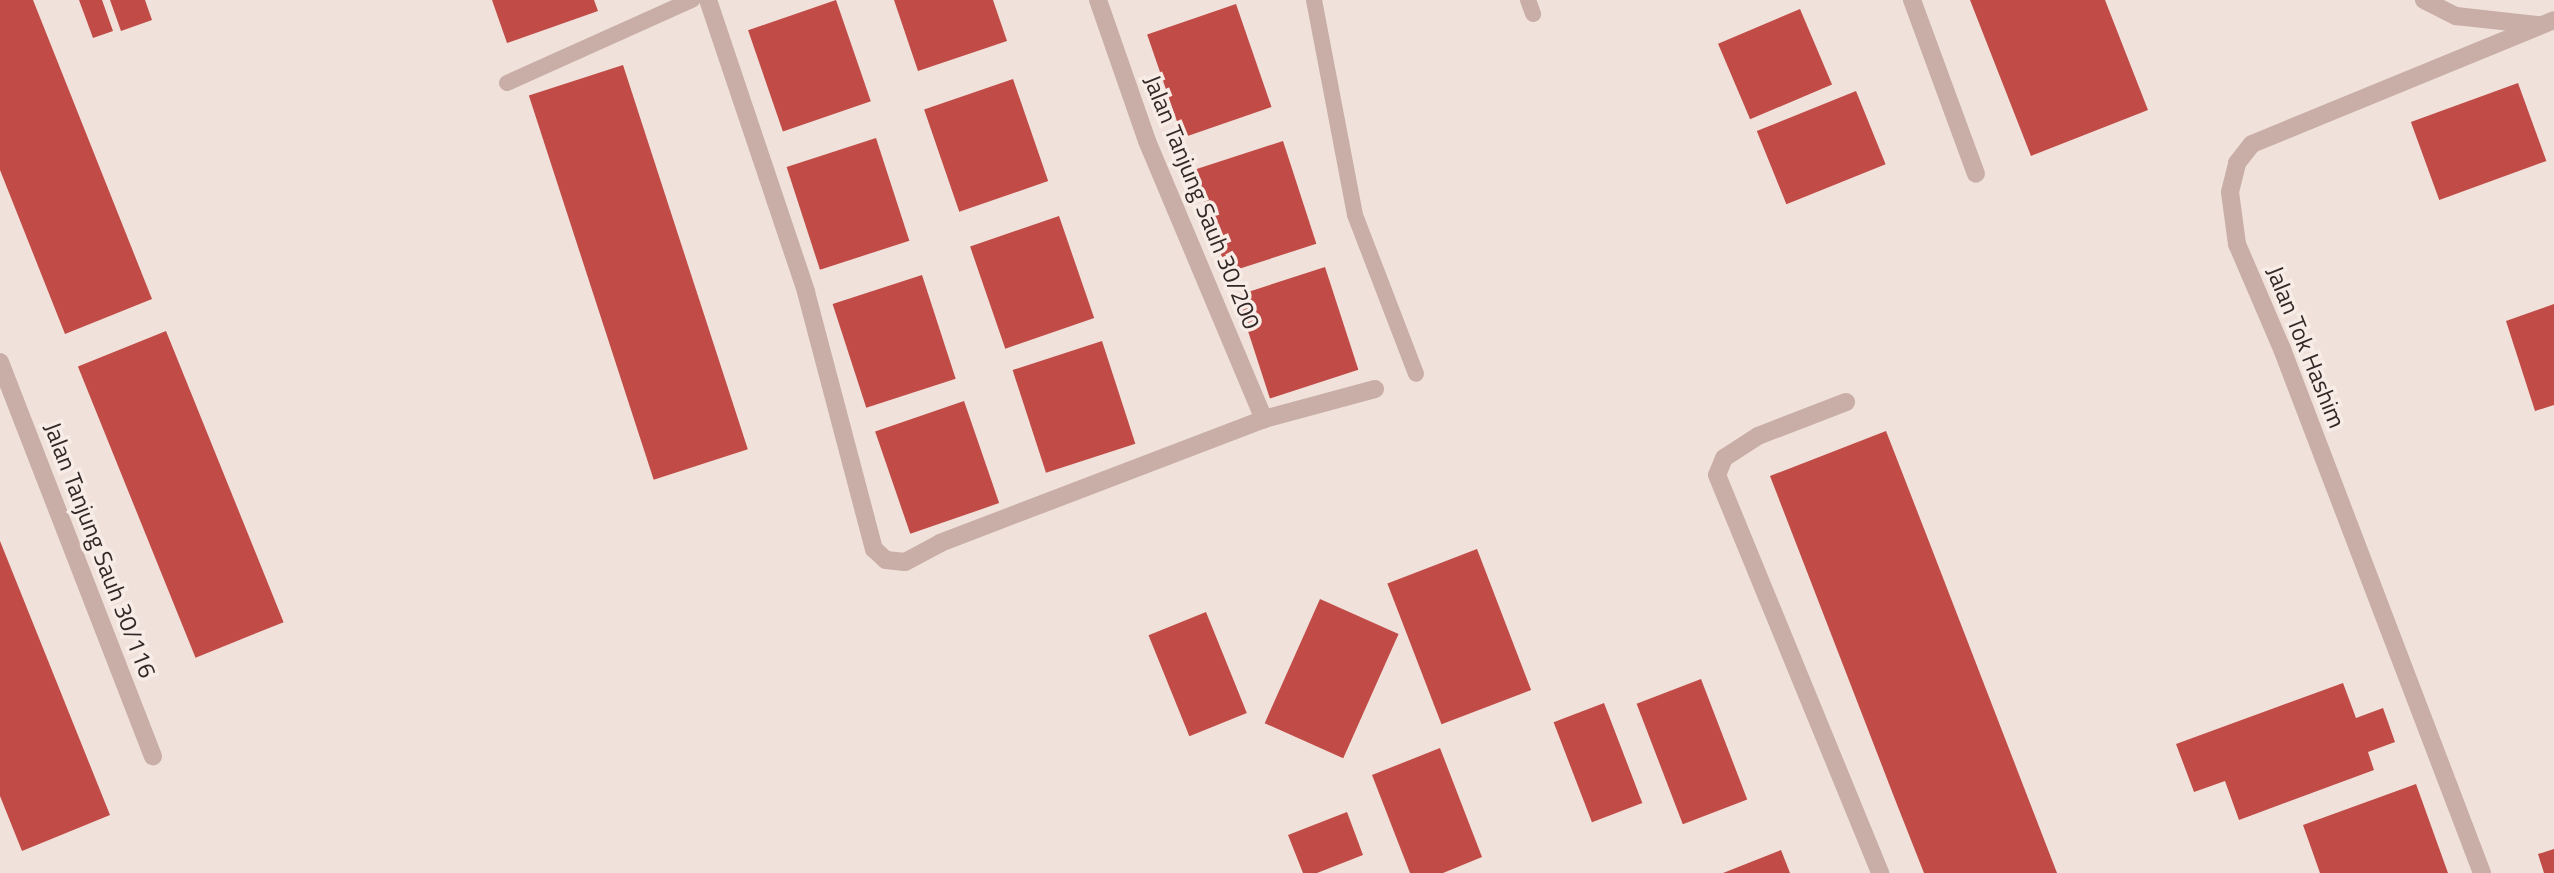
<!DOCTYPE html>
<html>
<head>
<meta charset="utf-8">
<style>
	body { margin:0 }
	#map { position:relative; width:2554px; height:873px; overflow:hidden; background:#f0e1da; font-family:"Titillium Web",sans-serif }
	div>[style] { position:absolute }
	.building>* { inset:0; background:#c14b47; transform-origin:0 0 }
	.service>* { height:16px; margin:-8px; padding:0 8px; transform-origin:8px; border-radius:8px; background:#c8aea6 }
	.minor>* { height:18px; margin:-9px; padding:0 9px; transform-origin:9px; border-radius:9px; background:#c8aea6 }
	span { translate:-50% -50%; white-space:nowrap; text-align:center; line-height:1.15; -webkit-text-stroke:7px #f8ece6; paint-order:stroke }
	.street-label { font-size:24px; color:#342827 }
</style>
</head>
<body>
<div id="map">
	<div class="building">
		<i style="clip-path:polygon(0 0,33px 0,152px 299px,65px 334px,0 170px)"></i>
		<i style="clip-path:polygon(79px 0,102px 0,113px 31px,93px 38px)"></i>
		<i style="clip-path:polygon(110px 0,145px 0,152px 20px,121px 31px)"></i>
		<i style="clip-path:polygon(492px 0,594px 0,598px 11px,507px 43px)"></i>
		<i style="left:836px;top:0;width:107px;height:93px;rotate:71deg"></i>
		<i style="clip-path:polygon(894px 0,993px 0,1007px 41px,918px 71px)"></i>
		<i style="clip-path:polygon(1970px 0,2105px 0,2148px 110px,2031px 156px)"></i>
		<i style="left:1236px;top:4px;width:109px;height:94px;rotate:71deg"></i>
		<i style="left:1800px;top:9px;width:82px;height:89px;rotate:67deg"></i>
		<i style="left:623px;top:65px;width:404px;height:99px;rotate:72deg"></i>
		<i style="left:1013px;top:79px;width:108px;height:94px;rotate:71deg"></i>
		<i style="left:2518px;top:83px;width:83px;height:114px;rotate:70deg"></i>
		<i style="left:1856px;top:91px;width:79px;height:107px;rotate:68deg"></i>
		<i style="left:876px;top:138px;width:108px;height:94px;rotate:72deg"></i>
		<i style="left:1283px;top:141px;width:108px;height:94px;rotate:72deg"></i>
		<i style="left:1059px;top:216px;width:108px;height:94px;rotate:71deg"></i>
		<i style="left:1325px;top:267px;width:108px;height:93px;rotate:72deg"></i>
		<i style="left:922px;top:275px;width:109px;height:94px;rotate:72deg"></i>
		<i style="clip-path:polygon(2554px 304px,2554px 405px,2535px 411px,2506px 321px)"></i>
		<i style="left:166px;top:331px;width:314px;height:95px;rotate:68deg"></i>
		<i style="left:1102px;top:341px;width:108px;height:94px;rotate:72deg"></i>
		<i style="left:964px;top:401px;width:108px;height:94px;rotate:71deg"></i>
		<i style="clip-path:polygon(1886px 431px,1928px 539px,2057px 873px,1924px 873px,1896px 802px,1770px 476px)"></i>
		<i style="clip-path:polygon(0 541px,110px 815px,22px 851px,0 796px)"></i>
		<i style="left:1477px;top:549px;width:151px;height:96px;rotate:69deg"></i>
		<i style="left:1320px;top:599px;width:86px;height:136px;rotate:24deg"></i>
		<i style="left:1206px;top:612px;width:109px;height:62px;rotate:68deg"></i>
		<i style="left:1701px;top:679px;width:129px;height:69px;rotate:69deg"></i>
		<i style="clip-path:polygon(2343px 683px,2356px 718px,2383px 708px,2395px 742px,2368px 752px,2374px 770px,2239px 820px,2225px 781px,2194px 792px,2176px 744px)"></i>
		<i style="left:1604px;top:703px;width:107px;height:54px;rotate:69deg"></i>
		<i style="clip-path:polygon(1440px 748px,1482px 857px,1443px 873px,1410px 873px,1372px 775px)"></i>
		<i style="clip-path:polygon(2416px 784px,2448px 873px,2320px 873px,2303px 825px)"></i>
		<i style="clip-path:polygon(1347px 812px,1363px 855px,1317px 873px,1303px 873px,1288px 835px)"></i>
		<i style="clip-path:polygon(2554px 849px,2554px 873px,2544px 873px,2538px 854px)"></i>
		<i style="clip-path:polygon(1781px 850px,1790px 873px,1723px 873px)"></i>
	</div>
	<div class="service">
		<i style="left:1314px;top:0;width:219px;rotate:79.2deg"></i>
		<i style="left:1355px;top:215px;width:170px;rotate:69deg"></i>
		<i style="left:1528px;top:0;width:15px;rotate:70deg"></i>
		<i style="left:507px;top:83px;width:203px;rotate:-24.2deg"></i>
	</div>
	<div class="minor">
		<i style="left:708px;top:0;width:308px;rotate:71.4deg"></i>
		<i style="left:806px;top:292px;width:266px;rotate:75.2deg"></i>
		<i style="left:874px;top:549px;width:16px;rotate:43deg"></i>
		<i style="left:886px;top:560px;width:19px;rotate:6deg"></i>
		<i style="left:905px;top:562px;width:40px;rotate:-28deg"></i>
		<i style="left:940px;top:543px;width:347px;rotate:-20.9deg"></i>
		<i style="left:1264px;top:419px;width:115px;rotate:-15.1deg"></i>
		<i style="left:1098px;top:0;width:149px;rotate:70.8deg"></i>
		<i style="left:1147px;top:141px;width:302px;rotate:67.2deg"></i>
		<i style="left:1912px;top:0;width:185px;rotate:69.8deg"></i>
		<i style="left:2424px;top:0;width:36px;rotate:27deg"></i>
		<i style="left:2456px;top:16px;width:81px;rotate:6.3deg"></i>
		<i style="left:0;top:362px;width:423px;rotate:68.8deg"></i>
		<i style="left:1846px;top:402px;width:94px;rotate:158.9deg"></i>
		<i style="left:1758px;top:436px;width:40px;rotate:147.1deg"></i>
		<i style="left:1724px;top:458px;width:18px;rotate:112deg"></i>
		<i style="left:1717px;top:475px;width:430px;rotate:67.7deg"></i>
		<i style="left:2482px;top:873px;width:561px;rotate:-110.89deg"></i>
		<i style="left:2282px;top:349px;width:114px;rotate:-113.2deg"></i>
		<i style="left:2237px;top:244px;width:52px;rotate:-97.7deg"></i>
		<i style="left:2230px;top:192px;width:30px;rotate:-76deg"></i>
		<i style="left:2237px;top:163px;width:24px;rotate:-52deg"></i>
		<i style="left:2252px;top:144px;width:326px;rotate:-22.3deg"></i>
	</div>
	<div class="street-label">
		<span style="left:1202px;top:202px;rotate:68deg">Jalan Tanjung Sauh 30/200</span>
		<span style="left:2306px;top:347px;rotate:68deg">Jalan Tok Hashim</span>
		<span style="left:100px;top:550px;rotate:69deg">Jalan Tanjung Sauh 30/116</span>
	</div>
</div>
</body>
</html>
